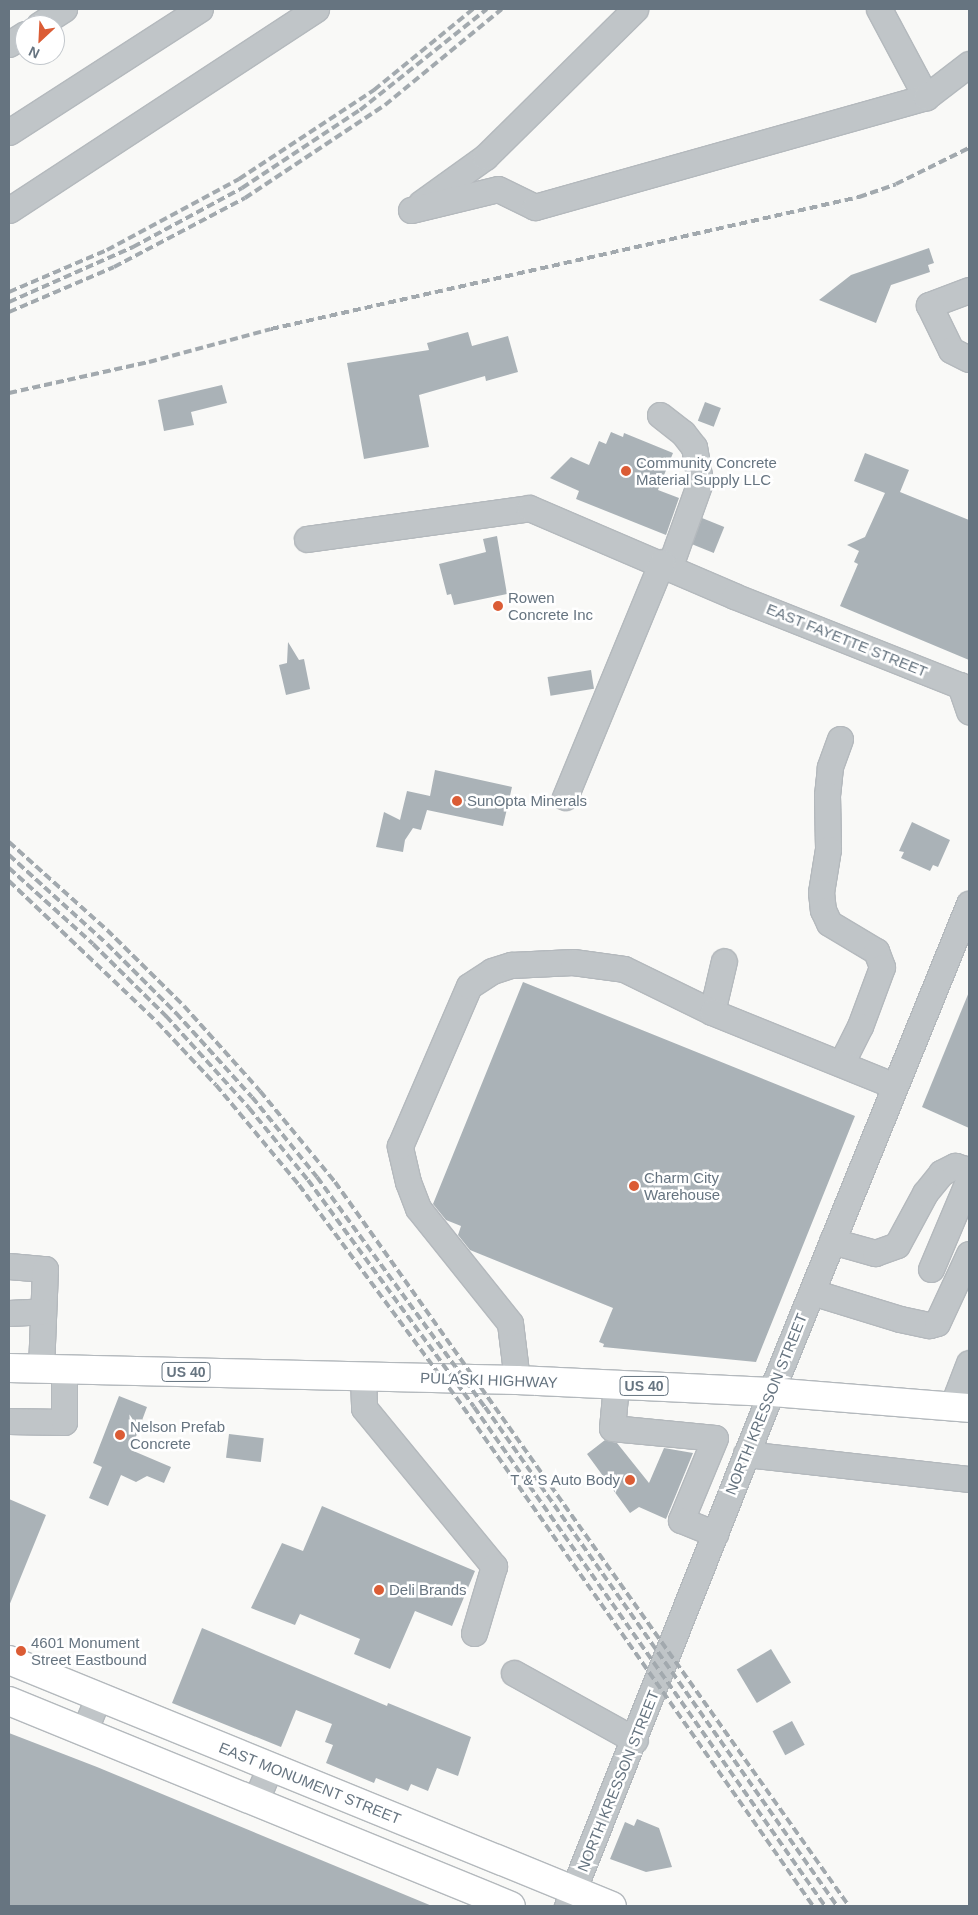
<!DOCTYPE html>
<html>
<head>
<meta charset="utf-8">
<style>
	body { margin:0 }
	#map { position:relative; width:978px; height:1915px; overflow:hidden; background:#f9f9f7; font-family:Helvetica,sans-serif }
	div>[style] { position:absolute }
	.building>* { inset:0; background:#aab2b7; transform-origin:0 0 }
	.roads { filter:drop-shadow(1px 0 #b4b9bd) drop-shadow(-1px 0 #b4b9bd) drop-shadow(0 1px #b4b9bd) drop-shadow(0 -1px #b4b9bd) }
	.minor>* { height:25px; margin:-12.5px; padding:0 12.5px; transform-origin:12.5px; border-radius:12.5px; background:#c0c5c8 }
	.major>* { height:28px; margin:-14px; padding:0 14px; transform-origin:14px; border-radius:14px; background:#fff }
	.rail>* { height:4px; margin-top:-2px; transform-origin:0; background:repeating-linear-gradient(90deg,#a2a9ae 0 8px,transparent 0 12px) }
	.dots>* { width:14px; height:14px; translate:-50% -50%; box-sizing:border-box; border:2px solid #fff; border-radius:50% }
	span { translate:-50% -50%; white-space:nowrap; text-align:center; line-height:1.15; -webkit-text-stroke:5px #fff; paint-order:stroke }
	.shield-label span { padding:1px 4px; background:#fff; border:1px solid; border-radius:4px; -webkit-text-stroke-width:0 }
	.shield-label { font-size:14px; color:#667480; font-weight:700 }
	.poi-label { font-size:15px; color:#667480 }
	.left { translate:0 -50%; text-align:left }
	.right { translate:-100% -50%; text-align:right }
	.street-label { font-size:15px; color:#667480 }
	.frame { position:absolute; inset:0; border:10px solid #667480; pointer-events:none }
	.north { position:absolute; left:15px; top:15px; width:50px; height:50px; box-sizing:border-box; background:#fff; border:1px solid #c2c7cc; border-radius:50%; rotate:205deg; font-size:14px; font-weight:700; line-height:20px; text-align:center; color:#667480 }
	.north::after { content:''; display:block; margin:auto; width:18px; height:22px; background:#db5c35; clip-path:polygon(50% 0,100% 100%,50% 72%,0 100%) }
</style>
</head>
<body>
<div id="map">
	<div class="building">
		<i style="clip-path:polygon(929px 248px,934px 263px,928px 265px,930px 272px,891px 285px,876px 323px,819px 300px,851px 275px)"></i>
		<i style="clip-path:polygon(468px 332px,472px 346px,508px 336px,518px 372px,486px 381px,485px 376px,419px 395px,429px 447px,364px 459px,347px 363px,429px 350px,427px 343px)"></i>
		<i style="clip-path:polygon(222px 385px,227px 403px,191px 412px,194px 425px,164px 431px,158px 400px)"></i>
		<i style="left:705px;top:402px;width:17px;height:20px;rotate:21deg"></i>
		<i style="clip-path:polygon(611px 432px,623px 437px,624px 433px,673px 453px,658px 490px,679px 498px,666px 535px,576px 499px,579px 491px,550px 478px,571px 457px,589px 465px,599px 441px,606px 444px)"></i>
		<i style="clip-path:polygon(865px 453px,909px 470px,900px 492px,969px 520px,969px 660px,840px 606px,858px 564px,854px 562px,859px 551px,847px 545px,865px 537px,885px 493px,854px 481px)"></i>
		<i style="left:702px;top:518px;width:24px;height:28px;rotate:22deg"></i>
		<i style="clip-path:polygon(497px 536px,507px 594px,454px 605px,451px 594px,447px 595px,439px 564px,486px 552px,483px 539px)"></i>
		<i style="clip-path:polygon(288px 642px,299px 660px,304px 659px,310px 689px,286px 695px,279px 665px,287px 663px)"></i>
		<i style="left:591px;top:670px;width:19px;height:44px;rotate:81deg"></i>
		<i style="clip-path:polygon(435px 770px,512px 787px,503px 826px,427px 810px,421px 830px,413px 828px,405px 840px,403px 852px,376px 847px,384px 812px,400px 820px,407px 791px,430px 796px)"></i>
		<i style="clip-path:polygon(912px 822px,950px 840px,938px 867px,933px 865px,930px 871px,901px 858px,904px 852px,899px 851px)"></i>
		<i style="clip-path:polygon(523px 982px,855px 1116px,756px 1362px,603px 1347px,604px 1344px,599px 1342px,613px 1308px,470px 1250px,458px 1235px,461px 1226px,446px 1220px,433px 1204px)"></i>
		<i style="clip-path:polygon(969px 992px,969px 1128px,922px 1107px)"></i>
		<i style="clip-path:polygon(119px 1396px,147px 1407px,131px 1450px,171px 1467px,164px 1483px,147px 1476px,136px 1482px,121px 1475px,108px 1506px,89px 1498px,102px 1467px,93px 1463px)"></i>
		<i style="left:229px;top:1434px;width:35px;height:24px;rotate:7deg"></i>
		<i style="clip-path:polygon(605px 1440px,617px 1443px,649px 1483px,664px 1448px,693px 1453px,666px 1519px,639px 1507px,630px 1513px,587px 1454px)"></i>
		<i style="clip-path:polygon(9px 1499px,46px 1515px,9px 1606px)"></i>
		<i style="clip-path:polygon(322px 1506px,475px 1571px,452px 1626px,415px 1611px,390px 1669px,354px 1654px,360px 1639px,300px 1614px,295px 1625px,251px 1608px,282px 1543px,303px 1551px)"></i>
		<i style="clip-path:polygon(202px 1628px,387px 1706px,388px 1703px,471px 1737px,458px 1776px,437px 1768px,428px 1791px,411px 1784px,408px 1791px,376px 1778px,374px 1783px,326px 1763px,333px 1745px,325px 1742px,332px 1724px,296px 1710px,281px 1747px,172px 1703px)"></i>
		<i style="left:771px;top:1649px;width:39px;height:40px;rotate:59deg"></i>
		<i style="left:792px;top:1721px;width:27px;height:22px;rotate:62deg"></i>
		<i style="clip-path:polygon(9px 1733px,97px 1767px,432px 1906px,9px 1906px)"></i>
		<i style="clip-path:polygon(637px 1819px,659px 1828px,672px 1867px,646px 1872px,610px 1859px,625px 1822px,634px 1826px)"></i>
	</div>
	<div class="roads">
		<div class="minor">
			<i style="left:879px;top:9px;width:100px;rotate:61.9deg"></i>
			<i style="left:39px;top:25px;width:30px;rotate:-33deg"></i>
			<i style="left:9px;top:44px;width:19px;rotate:-32deg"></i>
			<i style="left:9px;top:132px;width:227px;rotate:-32.8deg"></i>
			<i style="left:421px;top:203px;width:79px;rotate:-35.7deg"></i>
			<i style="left:485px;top:157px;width:211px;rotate:-44.6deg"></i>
			<i style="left:9px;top:210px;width:367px;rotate:-33.2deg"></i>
			<i style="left:411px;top:210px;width:89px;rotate:-13.6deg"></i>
			<i style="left:498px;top:189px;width:41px;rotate:25.9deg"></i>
			<i style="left:535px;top:207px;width:406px;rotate:-15.7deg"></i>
			<i style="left:926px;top:97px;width:54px;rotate:-37.5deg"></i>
			<i style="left:969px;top:290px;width:43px;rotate:159.4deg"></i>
			<i style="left:929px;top:305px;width:50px;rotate:63.9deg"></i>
			<i style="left:951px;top:350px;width:20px;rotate:27deg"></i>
			<i style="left:660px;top:415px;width:29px;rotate:38deg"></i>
			<i style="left:683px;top:433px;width:18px;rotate:52deg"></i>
			<i style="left:694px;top:447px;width:36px;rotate:80deg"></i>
			<i style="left:700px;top:482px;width:89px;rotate:109.7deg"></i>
			<i style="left:307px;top:539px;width:224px;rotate:-7.9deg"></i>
			<i style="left:529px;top:508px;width:223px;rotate:23.2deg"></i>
			<i style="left:734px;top:596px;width:253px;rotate:21.6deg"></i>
			<i style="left:960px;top:685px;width:28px;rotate:71deg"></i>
			<i style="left:840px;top:739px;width:30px;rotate:110deg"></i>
			<i style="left:830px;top:767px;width:28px;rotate:96deg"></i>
			<i style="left:827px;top:795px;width:54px;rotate:88.9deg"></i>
			<i style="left:828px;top:849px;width:44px;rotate:99.2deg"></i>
			<i style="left:821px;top:892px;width:18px;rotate:84deg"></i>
			<i style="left:823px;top:910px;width:14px;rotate:65deg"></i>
			<i style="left:829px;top:923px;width:55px;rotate:30.8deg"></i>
			<i style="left:876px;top:951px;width:17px;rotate:69deg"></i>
			<i style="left:882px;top:967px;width:63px;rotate:110.4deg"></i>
			<i style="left:860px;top:1026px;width:42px;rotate:116.6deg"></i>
			<i style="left:565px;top:797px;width:254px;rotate:-67.6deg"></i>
			<i style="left:712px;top:1012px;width:52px;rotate:-76.8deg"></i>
			<i style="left:832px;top:1241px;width:45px;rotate:15.6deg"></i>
			<i style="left:875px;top:1253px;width:23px;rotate:-20deg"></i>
			<i style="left:897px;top:1245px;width:59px;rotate:-61.7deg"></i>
			<i style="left:925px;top:1193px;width:26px;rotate:-51deg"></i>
			<i style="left:941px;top:1173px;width:16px;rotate:-27deg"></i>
			<i style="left:955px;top:1166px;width:15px;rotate:16deg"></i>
			<i style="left:9px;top:1266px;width:36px;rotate:5deg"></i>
			<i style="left:45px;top:1269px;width:99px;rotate:92.3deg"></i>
			<i style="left:931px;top:1269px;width:98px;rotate:-67.1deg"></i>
			<i style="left:812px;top:1292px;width:92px;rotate:17.1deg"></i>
			<i style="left:900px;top:1319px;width:30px;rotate:12deg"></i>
			<i style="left:929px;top:1325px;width:8px;rotate:-14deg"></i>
			<i style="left:937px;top:1323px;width:76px;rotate:-65.1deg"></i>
			<i style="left:9px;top:1313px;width:34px;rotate:-3deg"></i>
			<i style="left:363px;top:1376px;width:32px;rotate:88deg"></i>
			<i style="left:364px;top:1408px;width:205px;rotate:50.6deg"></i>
			<i style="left:494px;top:1566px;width:70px;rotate:106.6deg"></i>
			<i style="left:517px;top:1380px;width:57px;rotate:-97deg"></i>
			<i style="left:510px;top:1323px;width:147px;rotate:-128.7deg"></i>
			<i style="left:418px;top:1208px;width:28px;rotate:-111deg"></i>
			<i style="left:408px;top:1182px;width:37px;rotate:-103deg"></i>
			<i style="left:400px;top:1146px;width:174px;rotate:-66.7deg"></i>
			<i style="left:469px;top:986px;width:27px;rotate:-33deg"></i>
			<i style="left:492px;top:971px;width:20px;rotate:-18deg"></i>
			<i style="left:511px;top:965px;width:62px;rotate:-2.8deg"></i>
			<i style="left:573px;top:962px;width:51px;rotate:7.8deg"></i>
			<i style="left:624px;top:969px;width:98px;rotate:26deg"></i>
			<i style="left:712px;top:1012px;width:197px;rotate:22deg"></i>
			<i style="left:616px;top:1385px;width:43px;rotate:95.3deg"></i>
			<i style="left:612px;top:1428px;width:103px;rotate:5.5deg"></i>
			<i style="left:715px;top:1438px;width:89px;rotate:112.5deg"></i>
			<i style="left:681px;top:1520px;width:37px;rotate:22deg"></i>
			<i style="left:952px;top:1407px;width:47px;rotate:-68.9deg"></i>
			<i style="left:9px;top:1421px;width:55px;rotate:1deg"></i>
			<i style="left:64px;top:1422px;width:53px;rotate:-90deg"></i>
			<i style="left:746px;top:1454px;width:224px;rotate:6.4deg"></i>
			<i style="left:514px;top:1673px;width:138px;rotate:29deg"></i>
			<i style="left:84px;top:1732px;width:38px;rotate:-68deg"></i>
			<i style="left:255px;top:1802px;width:38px;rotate:-67deg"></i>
			<i style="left:567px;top:1906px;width:553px;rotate:-68.35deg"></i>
			<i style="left:771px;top:1392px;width:527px;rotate:-67.92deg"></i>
		</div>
		<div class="major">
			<i style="left:9px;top:1368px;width:508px;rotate:1.35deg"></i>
			<i style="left:517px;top:1380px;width:254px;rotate:2.7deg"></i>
			<i style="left:771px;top:1392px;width:199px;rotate:4.6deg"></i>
			<i style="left:9px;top:1660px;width:651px;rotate:22.19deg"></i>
			<i style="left:9px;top:1701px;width:542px;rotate:22.21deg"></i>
		</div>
	</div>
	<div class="rail">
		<i style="left:9px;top:292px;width:107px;rotate:-23.2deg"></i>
		<i style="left:107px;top:250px;width:150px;rotate:-28.3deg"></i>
		<i style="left:239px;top:179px;width:162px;rotate:-33.4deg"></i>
		<i style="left:374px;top:90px;width:128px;rotate:-39.3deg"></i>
		<i style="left:9px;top:302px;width:136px;rotate:-23.9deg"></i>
		<i style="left:133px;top:247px;width:124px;rotate:-28.4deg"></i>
		<i style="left:242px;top:188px;width:141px;rotate:-33.5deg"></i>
		<i style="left:360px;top:110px;width:162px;rotate:-38.5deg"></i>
		<i style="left:9px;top:312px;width:114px;rotate:-23.2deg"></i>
		<i style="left:114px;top:267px;width:148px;rotate:-27.8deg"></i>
		<i style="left:245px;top:198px;width:168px;rotate:-33.6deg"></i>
		<i style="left:385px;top:105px;width:151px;rotate:-39.4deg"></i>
		<i style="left:9px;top:393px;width:143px;rotate:-12.5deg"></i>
		<i style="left:149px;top:362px;width:126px;rotate:-15.1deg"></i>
		<i style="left:271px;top:329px;width:603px;rotate:-12.65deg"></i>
		<i style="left:859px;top:197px;width:39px;rotate:-19deg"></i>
		<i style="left:896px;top:184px;width:81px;rotate:-26.3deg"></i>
		<i style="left:9px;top:842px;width:132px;rotate:41.9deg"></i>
		<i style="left:107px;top:930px;width:108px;rotate:44.6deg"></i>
		<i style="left:184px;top:1006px;width:114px;rotate:48.2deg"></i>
		<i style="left:260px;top:1091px;width:118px;rotate:50.5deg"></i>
		<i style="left:335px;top:1182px;width:888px;rotate:54.63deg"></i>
		<i style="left:9px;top:855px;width:132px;rotate:42.2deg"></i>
		<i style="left:107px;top:944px;width:98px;rotate:45deg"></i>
		<i style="left:176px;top:1013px;width:113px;rotate:47.9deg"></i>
		<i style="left:252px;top:1097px;width:103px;rotate:50.9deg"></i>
		<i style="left:317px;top:1177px;width:285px;rotate:53.9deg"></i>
		<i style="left:485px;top:1407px;width:611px;rotate:54.8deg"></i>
		<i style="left:9px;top:868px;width:113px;rotate:42.1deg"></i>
		<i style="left:93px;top:944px;width:103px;rotate:44.6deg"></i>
		<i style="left:166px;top:1016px;width:124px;rotate:47.9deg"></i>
		<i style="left:249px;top:1108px;width:93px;rotate:50.7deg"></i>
		<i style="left:308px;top:1180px;width:281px;rotate:53.8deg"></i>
		<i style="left:474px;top:1407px;width:610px;rotate:54.88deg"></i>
		<i style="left:9px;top:881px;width:204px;rotate:43.6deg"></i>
		<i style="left:157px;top:1022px;width:86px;rotate:46.9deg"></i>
		<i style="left:216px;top:1085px;width:130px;rotate:50.3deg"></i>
		<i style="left:299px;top:1185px;width:276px;rotate:53.5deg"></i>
		<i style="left:463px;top:1407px;width:610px;rotate:54.95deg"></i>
	</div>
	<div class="dots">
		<i style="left:626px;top:471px;background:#db5c35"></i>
		<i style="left:498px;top:606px;background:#db5c35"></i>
		<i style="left:457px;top:801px;background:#db5c35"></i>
		<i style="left:634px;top:1186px;background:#db5c35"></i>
		<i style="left:120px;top:1435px;background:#db5c35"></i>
		<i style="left:630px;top:1480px;background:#db5c35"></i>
		<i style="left:379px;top:1590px;background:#db5c35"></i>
		<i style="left:21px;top:1651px;background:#db5c35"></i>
	</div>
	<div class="shield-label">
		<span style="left:186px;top:1372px">US 40</span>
		<span style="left:644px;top:1386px">US 40</span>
	</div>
	<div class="poi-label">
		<span class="left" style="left:636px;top:471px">Community Concrete<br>Material Supply LLC</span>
		<span class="left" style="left:508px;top:606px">Rowen<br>Concrete Inc</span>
		<span class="left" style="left:467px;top:801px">SunOpta Minerals</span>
		<span class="left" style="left:644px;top:1186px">Charm City<br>Warehouse</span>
		<span class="left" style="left:130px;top:1435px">Nelson Prefab<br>Concrete</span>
		<span class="right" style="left:620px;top:1480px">T &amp; S Auto Body</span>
		<span class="left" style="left:389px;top:1590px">Deli Brands</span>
		<span class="left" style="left:31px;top:1651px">4601 Monument<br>Street Eastbound</span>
	</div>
	<div class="street-label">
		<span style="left:847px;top:640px;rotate:22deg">EAST FAYETTE STREET</span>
		<span style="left:489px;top:1380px;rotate:2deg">PULASKI HIGHWAY</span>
		<span style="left:766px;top:1404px;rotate:-68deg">NORTH KRESSON STREET</span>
		<span style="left:618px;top:1781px;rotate:-68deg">NORTH KRESSON STREET</span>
		<span style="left:310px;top:1783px;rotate:22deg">EAST MONUMENT STREET</span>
	</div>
	<div class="frame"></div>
	<div class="north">N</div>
</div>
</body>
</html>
